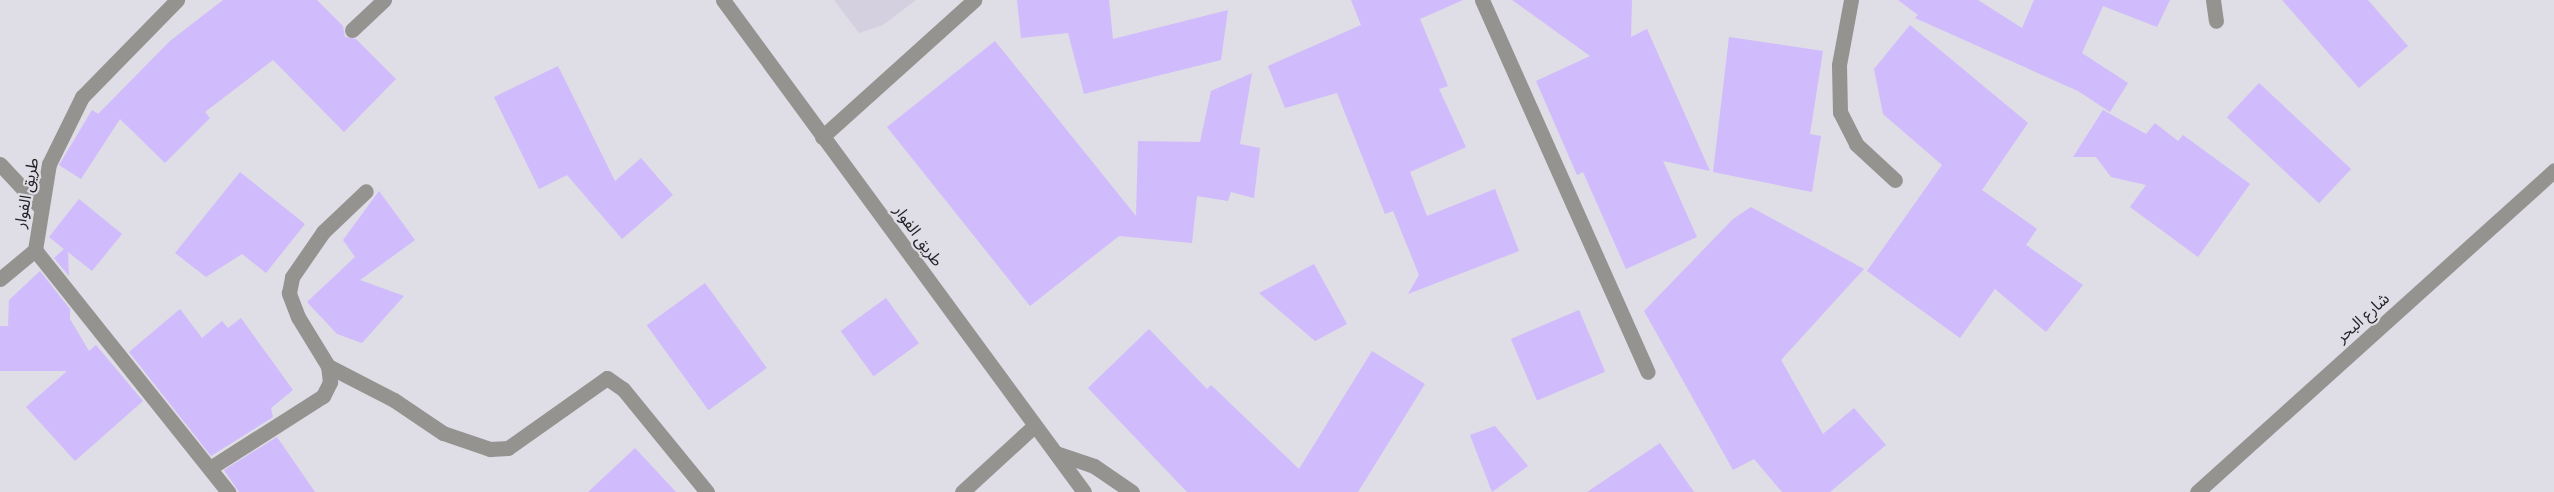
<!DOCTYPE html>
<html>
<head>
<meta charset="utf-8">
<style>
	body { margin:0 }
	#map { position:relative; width:2554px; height:492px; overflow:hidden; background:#dfdde5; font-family:"Roboto Condensed","Noto Sans Arabic",sans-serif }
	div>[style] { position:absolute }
	.built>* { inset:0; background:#d4d0df }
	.building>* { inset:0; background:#d0bbfc; transform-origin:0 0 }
	.minor>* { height:15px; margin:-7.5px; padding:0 7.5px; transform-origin:7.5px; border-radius:7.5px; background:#949390 }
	span { translate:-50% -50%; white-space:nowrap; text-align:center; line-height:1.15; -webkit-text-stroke:4.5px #dfdde5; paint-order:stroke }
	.street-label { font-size:16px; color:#222124 }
</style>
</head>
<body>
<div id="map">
	<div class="built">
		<i style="clip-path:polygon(834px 0,916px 0,883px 25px,859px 33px)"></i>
	</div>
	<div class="building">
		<i style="clip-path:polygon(223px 0,317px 0,343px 26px,345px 37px,356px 39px,396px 79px,344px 132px,273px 60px,205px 112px,210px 118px,165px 163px,120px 119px,81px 179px,59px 165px,92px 110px,98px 114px,170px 41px)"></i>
		<i style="clip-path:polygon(1017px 0,1109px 0,1113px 39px,1228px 10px,1221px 60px,1084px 94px,1068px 33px,1021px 38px)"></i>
		<i style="clip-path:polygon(1351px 0,1463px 0,1420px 19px,1448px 86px,1439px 89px,1466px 147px,1410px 172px,1427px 216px,1495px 189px,1519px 251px,1408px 294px,1419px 275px,1393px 211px,1385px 214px,1337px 93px,1285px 108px,1268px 66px,1361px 25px)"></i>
		<i style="clip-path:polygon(1512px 0,1632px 0,1631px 37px,1647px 29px,1710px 171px,1663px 161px,1697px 237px,1626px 269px,1583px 172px,1577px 175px,1536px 81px,1590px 56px)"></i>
		<i style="clip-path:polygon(1898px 0,1978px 0,2022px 28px,2034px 0,2170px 0,2157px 27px,2103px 6px,2082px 53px,2128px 83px,2110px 112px,2078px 91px,1915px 18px,1918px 15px)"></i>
		<i style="clip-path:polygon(2282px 0,2368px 0,2408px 46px,2359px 88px)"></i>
		<i style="clip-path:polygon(1910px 25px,2028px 123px,1982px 190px,2037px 229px,2026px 245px,2083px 285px,2046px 332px,1995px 289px,1960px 338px,1867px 271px,1942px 165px,1883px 114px,1874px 69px)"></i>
		<i style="clip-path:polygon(1729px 37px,1823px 51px,1810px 134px,1821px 136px,1812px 192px,1713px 172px)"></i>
		<i style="clip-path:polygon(995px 41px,1136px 216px,1138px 141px,1200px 142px,1211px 91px,1252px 73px,1240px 144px,1260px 148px,1254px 198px,1231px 192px,1228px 201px,1197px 196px,1192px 243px,1119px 236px,1030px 306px,887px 127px)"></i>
		<i style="clip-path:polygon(558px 66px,615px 181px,641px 158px,673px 195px,622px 239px,567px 175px,539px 189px,494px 97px)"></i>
		<i style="left:2259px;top:83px;width:126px;height:47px;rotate:43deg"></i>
		<i style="clip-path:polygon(2103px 110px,2146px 134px,2155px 123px,2178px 141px,2183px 135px,2250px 184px,2198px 257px,2130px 207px,2146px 185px,2111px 177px,2096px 157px,2073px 157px)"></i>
		<i style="clip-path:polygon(240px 172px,305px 224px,266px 273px,242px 254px,206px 277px,175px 253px)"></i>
		<i style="clip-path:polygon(379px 191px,415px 240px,360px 280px,404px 296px,362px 343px,337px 334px,307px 302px,355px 257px,343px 240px)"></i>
		<i style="clip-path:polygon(79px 199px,122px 234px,92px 271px,68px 252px,69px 276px,54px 258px,64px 249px,49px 237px)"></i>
		<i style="clip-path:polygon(1751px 207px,1864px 269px,1781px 360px,1823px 434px,1854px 408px,1886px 445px,1830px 492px,1782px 492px,1754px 459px,1733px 470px,1644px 311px,1733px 219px)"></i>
		<i style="clip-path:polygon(1314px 264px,1347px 324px,1315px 341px,1259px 293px)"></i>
		<i style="clip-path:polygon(40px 271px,70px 309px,70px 319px,89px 351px,96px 345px,143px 401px,75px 461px,26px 407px,67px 371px,0 371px,0 326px,8px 326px,9px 300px)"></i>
		<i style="left:705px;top:283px;width:105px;height:72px;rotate:54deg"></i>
		<i style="left:886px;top:298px;width:56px;height:56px;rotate:54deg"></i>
		<i style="clip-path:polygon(180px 309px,202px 338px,222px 321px,228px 328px,241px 318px,293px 390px,271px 408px,273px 417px,211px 456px,129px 352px)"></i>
		<i style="left:1579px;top:310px;width:67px;height:74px;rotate:67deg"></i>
		<i style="clip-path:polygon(1149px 329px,1207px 389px,1211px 385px,1299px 469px,1372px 351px,1425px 384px,1358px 492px,1187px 492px,1088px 388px)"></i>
		<i style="clip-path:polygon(1495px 426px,1528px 466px,1492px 492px,1470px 435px)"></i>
		<i style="clip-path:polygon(277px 437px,315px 492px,239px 492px,224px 470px)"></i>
		<i style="clip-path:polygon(1660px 443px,1694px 492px,1587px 492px)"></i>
		<i style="clip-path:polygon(635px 448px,676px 492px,588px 492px)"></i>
	</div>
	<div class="minor">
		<i style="left:723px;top:0;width:610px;rotate:53.73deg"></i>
		<i style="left:1482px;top:0;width:407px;rotate:66deg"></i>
		<i style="left:1851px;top:0;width:66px;rotate:100.5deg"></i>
		<i style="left:1839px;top:65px;width:47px;rotate:88.8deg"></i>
		<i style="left:1840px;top:112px;width:36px;rotate:63deg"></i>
		<i style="left:1856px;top:144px;width:53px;rotate:42.7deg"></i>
		<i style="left:2213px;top:0;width:21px;rotate:82deg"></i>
		<i style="left:352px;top:30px;width:44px;rotate:-43.2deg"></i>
		<i style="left:822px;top:137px;width:205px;rotate:-42deg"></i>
		<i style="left:0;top:164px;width:59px;rotate:47.1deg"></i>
		<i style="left:35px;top:250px;width:310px;rotate:51.4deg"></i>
		<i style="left:0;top:279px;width:45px;rotate:-39.6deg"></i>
		<i style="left:35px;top:250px;width:87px;rotate:-80.8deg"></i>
		<i style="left:49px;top:164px;width:75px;rotate:-63.8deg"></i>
		<i style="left:82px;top:97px;width:136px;rotate:-45.6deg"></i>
		<i style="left:328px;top:366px;width:74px;rotate:27.3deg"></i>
		<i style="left:394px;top:400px;width:59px;rotate:34deg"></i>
		<i style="left:443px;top:433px;width:50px;rotate:18.8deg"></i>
		<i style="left:490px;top:449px;width:18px;rotate:-3deg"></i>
		<i style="left:508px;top:448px;width:121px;rotate:-35.3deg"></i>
		<i style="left:607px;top:378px;width:19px;rotate:35deg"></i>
		<i style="left:623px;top:389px;width:133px;rotate:50.8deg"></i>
		<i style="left:1056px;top:453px;width:40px;rotate:18.9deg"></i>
		<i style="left:1094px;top:466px;width:46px;rotate:34.4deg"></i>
		<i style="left:210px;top:468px;width:134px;rotate:-32.5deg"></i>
		<i style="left:323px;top:396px;width:16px;rotate:-63deg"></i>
		<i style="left:330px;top:382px;width:16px;rotate:-97deg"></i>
		<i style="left:328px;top:366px;width:57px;rotate:-121.5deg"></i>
		<i style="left:298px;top:317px;width:26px;rotate:-111deg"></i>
		<i style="left:289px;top:293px;width:16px;rotate:-79deg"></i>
		<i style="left:292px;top:277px;width:55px;rotate:-55.4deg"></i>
		<i style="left:323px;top:232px;width:59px;rotate:-43.6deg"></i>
		<i style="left:962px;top:492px;width:98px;rotate:-42.5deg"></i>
		<i style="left:2197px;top:492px;width:481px;rotate:-42deg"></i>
	</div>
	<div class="street-label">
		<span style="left:27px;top:193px;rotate:-79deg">طريق الفوار</span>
		<span style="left:918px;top:236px;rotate:54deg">طريق الفوار</span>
		<span style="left:2363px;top:318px;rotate:-42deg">شارع البحر</span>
	</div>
</div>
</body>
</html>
